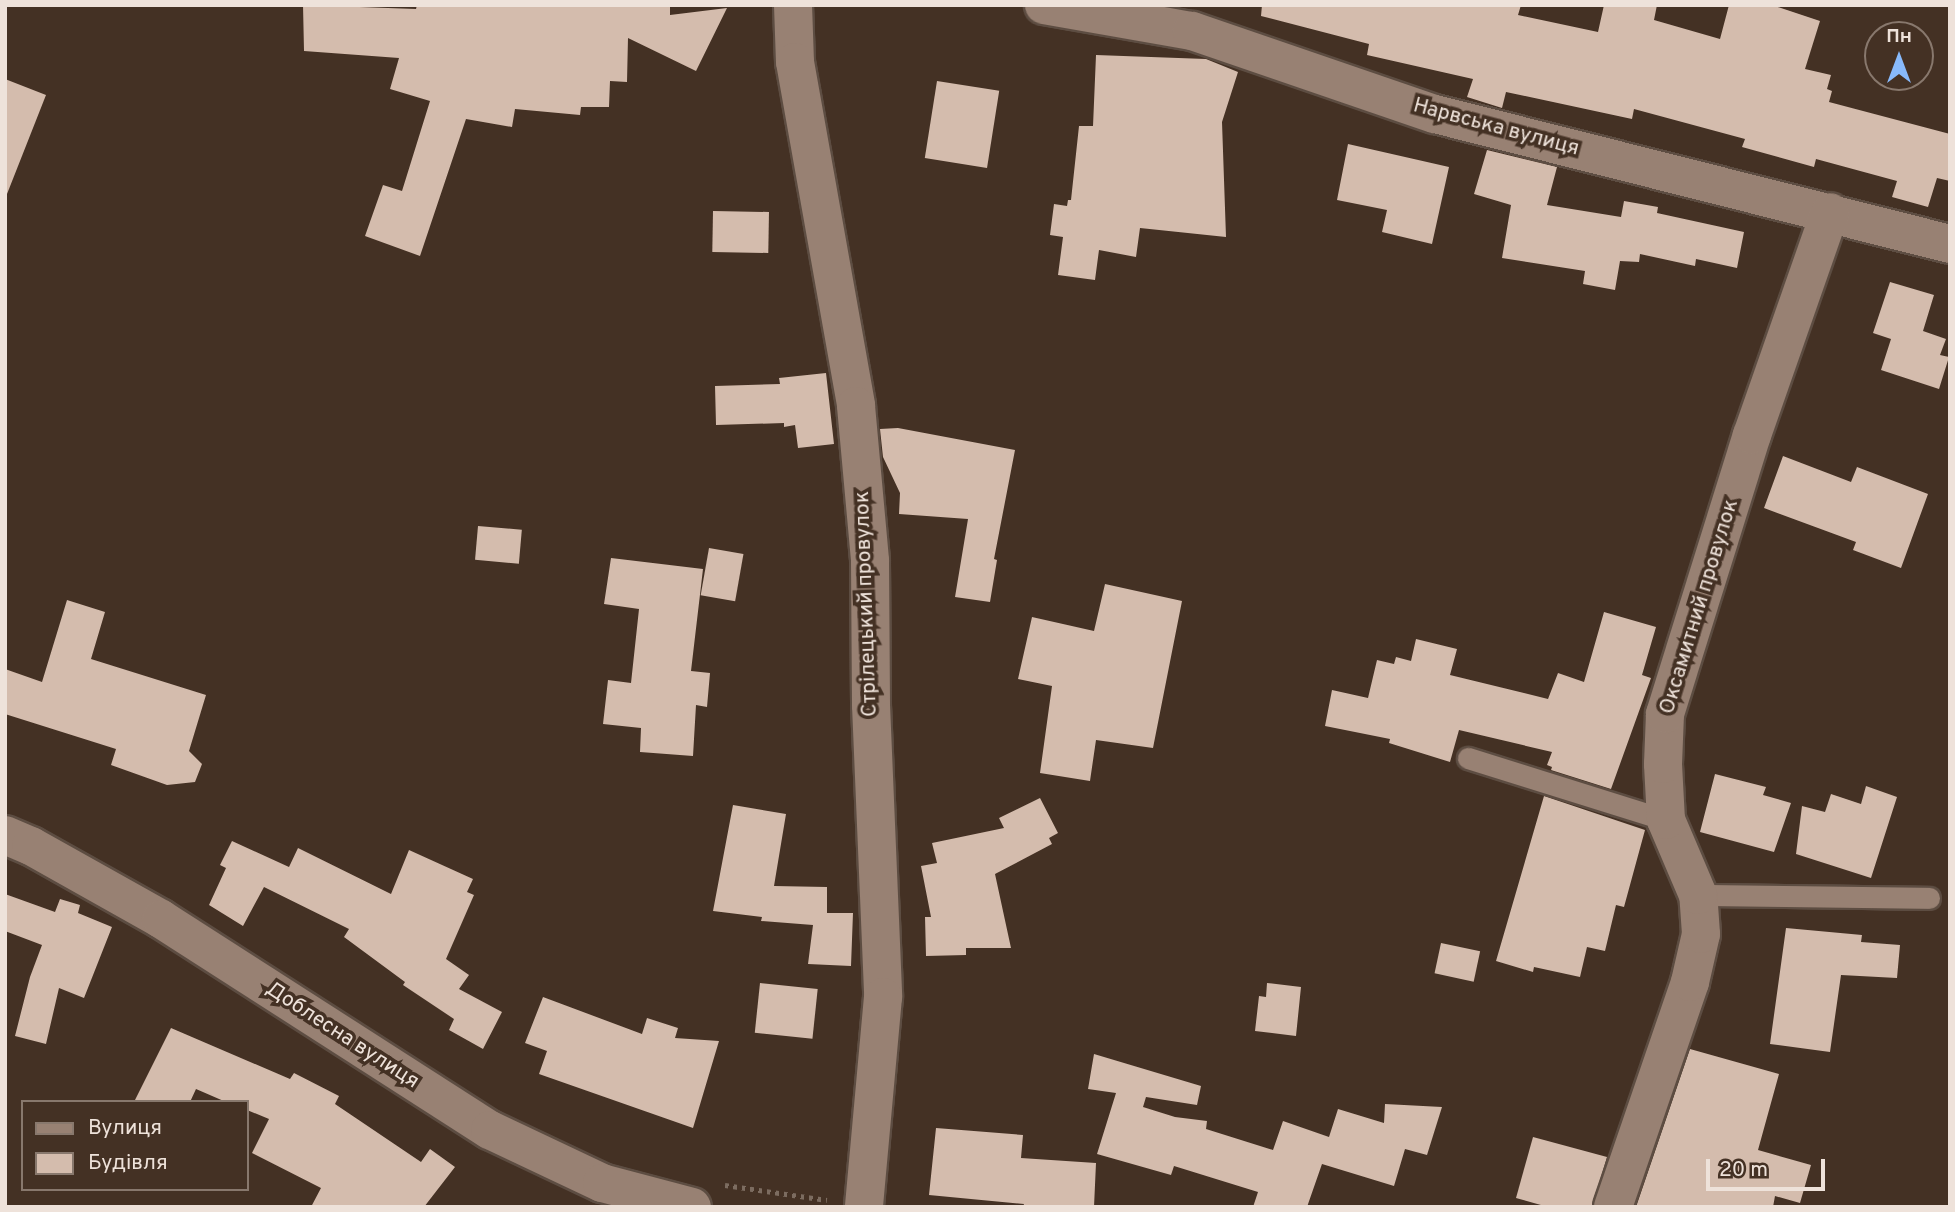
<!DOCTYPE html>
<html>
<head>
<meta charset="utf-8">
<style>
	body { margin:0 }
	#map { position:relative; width:1955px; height:1212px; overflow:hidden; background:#443124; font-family:Overpass,sans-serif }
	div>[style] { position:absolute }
	.building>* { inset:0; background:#d4bcad; transform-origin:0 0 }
	.path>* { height:4.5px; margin-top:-2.25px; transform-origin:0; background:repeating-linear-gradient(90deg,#7c6c60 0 3.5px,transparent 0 8.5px) }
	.roads { filter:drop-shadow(2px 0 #5d4d42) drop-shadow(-2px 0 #5d4d42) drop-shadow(0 2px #5d4d42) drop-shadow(0 -2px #5d4d42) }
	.service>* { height:21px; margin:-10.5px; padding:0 10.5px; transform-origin:10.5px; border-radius:10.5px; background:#988173 }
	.minor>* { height:38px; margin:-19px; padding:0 19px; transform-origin:19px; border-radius:19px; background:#988173 }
	.tertiary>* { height:38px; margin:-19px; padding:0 19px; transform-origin:19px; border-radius:19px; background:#988173 }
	span { translate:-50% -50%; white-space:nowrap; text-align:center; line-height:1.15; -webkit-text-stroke:7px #443124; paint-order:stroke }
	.street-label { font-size:21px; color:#eee2da }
	.frame { position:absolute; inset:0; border:7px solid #eee2da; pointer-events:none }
	.legend { position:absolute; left:21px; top:1100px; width:228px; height:91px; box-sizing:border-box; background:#443124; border:2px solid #88786d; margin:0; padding:9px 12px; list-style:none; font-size:21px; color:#eee2da }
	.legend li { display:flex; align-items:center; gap:14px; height:35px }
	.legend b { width:35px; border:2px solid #88786d }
	.north { position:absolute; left:1864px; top:21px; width:70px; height:70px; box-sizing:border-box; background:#443124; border:2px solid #88786d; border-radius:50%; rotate:0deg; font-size:19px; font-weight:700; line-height:28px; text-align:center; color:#eee2da }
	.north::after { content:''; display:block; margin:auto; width:24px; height:32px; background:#88bafc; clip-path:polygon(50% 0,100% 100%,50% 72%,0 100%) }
	.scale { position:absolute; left:1706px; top:1159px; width:119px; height:32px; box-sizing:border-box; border:4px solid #eee2da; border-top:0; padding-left:9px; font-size:21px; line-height:24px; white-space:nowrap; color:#eee2da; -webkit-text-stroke:5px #443124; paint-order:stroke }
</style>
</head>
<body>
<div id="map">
	<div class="building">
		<i style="clip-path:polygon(303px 5px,416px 9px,417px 5px,670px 5px,670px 15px,727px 8px,696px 71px,628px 38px,627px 82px,610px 81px,609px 107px,581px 107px,580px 115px,515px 109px,512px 127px,466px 119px,420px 256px,365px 236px,383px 185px,402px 191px,430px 101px,390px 89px,399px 58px,304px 51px)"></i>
		<i style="clip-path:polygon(1262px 5px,1521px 5px,1518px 15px,1598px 32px,1604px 5px,1657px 5px,1654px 20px,1720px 39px,1729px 5px,1772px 5px,1820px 21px,1805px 69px,1831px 75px,1827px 89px,1832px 91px,1829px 102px,1950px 134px,1950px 181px,1937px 178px,1928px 207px,1892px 197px,1897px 181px,1816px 159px,1814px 167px,1742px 147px,1745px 139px,1634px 109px,1632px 119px,1506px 92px,1502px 108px,1467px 97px,1473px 79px,1367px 55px,1369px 44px,1261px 16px)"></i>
		<i style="clip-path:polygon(1096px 55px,1206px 59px,1238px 72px,1222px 122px,1226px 237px,1140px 228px,1136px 257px,1099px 250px,1095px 280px,1058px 275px,1063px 237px,1050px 235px,1054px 204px,1067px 206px,1068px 200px,1071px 200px,1079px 126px,1093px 126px)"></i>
		<i style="clip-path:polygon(5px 79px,46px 95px,7px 194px,5px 193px)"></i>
		<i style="left:937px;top:81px;width:63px;height:78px;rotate:9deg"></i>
		<i style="clip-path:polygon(1348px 144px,1449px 167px,1432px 244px,1382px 232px,1387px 210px,1337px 200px)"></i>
		<i style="clip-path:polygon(1487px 150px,1557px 167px,1547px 205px,1621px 217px,1624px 201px,1658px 207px,1657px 213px,1744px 232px,1737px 268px,1696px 259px,1695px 266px,1640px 254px,1639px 262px,1620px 261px,1615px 290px,1583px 284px,1585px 271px,1502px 258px,1511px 205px,1474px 194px)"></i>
		<i style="left:713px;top:211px;width:56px;height:41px;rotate:1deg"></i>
		<i style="clip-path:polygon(1890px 282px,1934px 295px,1923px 331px,1946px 339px,1940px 355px,1949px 357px,1939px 389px,1881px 370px,1891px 339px,1873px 333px)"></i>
		<i style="clip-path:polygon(826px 373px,834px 444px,798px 448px,795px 425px,784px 427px,784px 423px,716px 425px,715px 386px,780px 384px,779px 378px)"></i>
		<i style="clip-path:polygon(898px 428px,1015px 450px,994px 559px,997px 560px,990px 602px,955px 597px,968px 519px,899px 514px,900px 493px,883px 457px,880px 429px)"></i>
		<i style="clip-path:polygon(1783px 456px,1851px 482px,1857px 467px,1928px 494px,1901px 568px,1853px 550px,1856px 542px,1764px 508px)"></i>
		<i style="left:478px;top:526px;width:44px;height:34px;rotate:5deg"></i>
		<i style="left:709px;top:548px;width:35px;height:48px;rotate:10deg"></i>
		<i style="clip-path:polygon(611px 558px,703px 569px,691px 671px,710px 673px,707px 707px,696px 705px,693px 756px,640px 752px,641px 728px,603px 724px,608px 680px,631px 683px,639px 609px,604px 604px)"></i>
		<i style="clip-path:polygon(1105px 584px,1182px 601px,1153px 748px,1096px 740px,1090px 781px,1040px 773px,1052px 686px,1018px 679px,1032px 617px,1094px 631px)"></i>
		<i style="clip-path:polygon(67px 600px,105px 612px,91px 659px,206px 695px,189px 751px,202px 764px,195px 782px,167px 785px,111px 765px,116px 749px,5px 714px,5px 669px,42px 682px)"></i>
		<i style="clip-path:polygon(1604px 612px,1656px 627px,1642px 675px,1651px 678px,1611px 789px,1551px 770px,1552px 767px,1547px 765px,1552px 752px,1459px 730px,1450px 762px,1389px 743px,1390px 739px,1325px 726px,1332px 690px,1368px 698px,1377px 660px,1394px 664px,1396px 657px,1411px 661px,1416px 639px,1457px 649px,1450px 675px,1548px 699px,1558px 673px,1584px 682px)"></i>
		<i style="clip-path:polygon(1715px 774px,1766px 787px,1763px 795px,1791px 803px,1774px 852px,1700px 832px)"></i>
		<i style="clip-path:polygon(1866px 786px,1897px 797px,1871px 878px,1796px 854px,1802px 806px,1825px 812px,1831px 794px,1861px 804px)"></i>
		<i style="clip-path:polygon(1544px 796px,1645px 830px,1624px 907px,1616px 905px,1605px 951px,1587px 947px,1580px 977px,1534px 967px,1533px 972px,1496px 961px)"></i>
		<i style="clip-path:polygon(1040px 798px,1058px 833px,1049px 838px,1052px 844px,995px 874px,1011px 948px,966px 948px,966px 955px,926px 956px,925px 917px,931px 917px,921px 866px,937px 863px,932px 843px,1004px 828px,999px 818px)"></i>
		<i style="clip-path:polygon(733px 805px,786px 814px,774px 886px,827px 887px,827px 913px,853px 913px,851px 966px,808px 964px,813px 925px,761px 921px,762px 917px,713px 911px)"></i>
		<i style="clip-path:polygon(232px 841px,289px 867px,298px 848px,391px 894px,409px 850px,473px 879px,467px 892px,474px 895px,446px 959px,469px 975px,459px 989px,502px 1012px,483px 1049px,449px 1030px,454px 1019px,403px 985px,405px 982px,344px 937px,349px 929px,264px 887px,243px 926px,209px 905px,226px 868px,220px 865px)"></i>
		<i style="clip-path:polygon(5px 894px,55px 912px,60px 899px,80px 905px,78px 913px,112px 927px,84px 998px,59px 988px,46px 1044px,15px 1036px,30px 977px,42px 945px,5px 931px)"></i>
		<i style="clip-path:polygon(1786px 928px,1862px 935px,1861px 942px,1900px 945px,1897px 978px,1841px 975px,1830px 1052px,1770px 1044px)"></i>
		<i style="left:1441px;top:943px;width:40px;height:31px;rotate:12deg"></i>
		<i style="left:760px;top:983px;width:58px;height:50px;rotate:6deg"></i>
		<i style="clip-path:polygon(1267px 983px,1301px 987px,1296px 1036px,1255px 1031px,1259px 996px,1266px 997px)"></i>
		<i style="clip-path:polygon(543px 997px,642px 1034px,647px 1018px,678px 1028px,675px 1038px,719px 1041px,693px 1128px,539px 1074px,547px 1051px,525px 1043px)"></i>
		<i style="clip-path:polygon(171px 1028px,290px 1079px,294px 1073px,339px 1096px,335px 1104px,421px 1162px,430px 1149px,455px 1167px,424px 1207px,311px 1207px,321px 1188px,252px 1153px,269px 1119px,247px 1110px,247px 1102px,226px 1102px,196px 1089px,190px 1102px,134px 1102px)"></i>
		<i style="clip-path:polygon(1690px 1049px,1779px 1074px,1758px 1150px,1811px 1165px,1800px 1203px,1775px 1196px,1773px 1207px,1636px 1207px)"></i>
		<i style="clip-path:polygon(1094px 1054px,1201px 1086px,1197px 1105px,1146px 1097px,1143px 1107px,1175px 1117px,1207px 1121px,1206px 1129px,1273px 1150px,1283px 1121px,1329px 1137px,1338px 1109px,1384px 1123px,1385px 1104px,1442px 1107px,1427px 1155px,1405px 1149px,1394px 1186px,1322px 1164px,1307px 1207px,1253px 1207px,1258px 1192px,1174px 1166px,1171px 1175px,1097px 1154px,1116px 1093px,1088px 1089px)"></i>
		<i style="clip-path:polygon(936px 1128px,1023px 1135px,1021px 1158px,1096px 1163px,1094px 1207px,1023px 1207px,1024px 1204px,929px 1195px)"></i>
		<i style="clip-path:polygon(1533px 1137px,1607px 1157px,1592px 1207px,1548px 1207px,1516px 1198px)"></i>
	</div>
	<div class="path">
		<i style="left:725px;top:1185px;width:103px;rotate:8.4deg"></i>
	</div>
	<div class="roads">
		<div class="service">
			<i style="left:1468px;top:758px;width:207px;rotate:17.4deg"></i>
			<i style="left:1698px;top:895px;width:231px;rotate:0.7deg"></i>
		</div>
		<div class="minor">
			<i style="left:793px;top:5px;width:57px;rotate:88deg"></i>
			<i style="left:795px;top:62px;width:349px;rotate:79.9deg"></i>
			<i style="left:856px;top:406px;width:156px;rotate:84.8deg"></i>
			<i style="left:870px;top:561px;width:144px;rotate:89.6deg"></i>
			<i style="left:871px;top:705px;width:292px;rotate:87.6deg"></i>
			<i style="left:883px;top:997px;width:211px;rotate:95.2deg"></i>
			<i style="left:1044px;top:5px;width:150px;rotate:10deg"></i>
			<i style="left:1192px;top:31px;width:257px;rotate:18.9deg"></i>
			<i style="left:1435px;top:114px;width:531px;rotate:14.17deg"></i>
			<i style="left:1613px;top:1207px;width:238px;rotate:-71.1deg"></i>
			<i style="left:1690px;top:982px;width:49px;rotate:-77.1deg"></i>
			<i style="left:1701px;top:934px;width:39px;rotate:-94deg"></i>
			<i style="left:1698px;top:895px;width:82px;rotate:-113.1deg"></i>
			<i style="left:1666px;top:820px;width:56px;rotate:-93.1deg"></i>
			<i style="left:1663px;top:764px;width:50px;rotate:-87.7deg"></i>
			<i style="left:1665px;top:714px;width:292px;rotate:-72.7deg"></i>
			<i style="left:1752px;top:435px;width:236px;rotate:-70.7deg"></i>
		</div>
		<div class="tertiary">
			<i style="left:5px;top:835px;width:28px;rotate:23deg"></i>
			<i style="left:31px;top:846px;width:149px;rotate:29.3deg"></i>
			<i style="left:161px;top:919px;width:391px;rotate:32.7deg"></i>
			<i style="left:490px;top:1130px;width:124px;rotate:25.3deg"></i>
			<i style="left:602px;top:1183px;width:93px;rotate:14.9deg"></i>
		</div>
	</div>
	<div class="street-label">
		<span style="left:1496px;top:128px;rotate:15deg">Нарвська вулиця</span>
		<span style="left:867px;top:604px;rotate:-92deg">Стрілецький провулок</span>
		<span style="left:1700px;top:607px;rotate:-73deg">Оксамитний провулок</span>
		<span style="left:342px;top:1036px;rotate:33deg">Доблесна вулиця</span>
	</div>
	<div class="frame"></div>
	<ul class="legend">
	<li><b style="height:9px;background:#988173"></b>Вулиця</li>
	<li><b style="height:19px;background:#d4bcad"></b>Будівля</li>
	</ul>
	<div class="north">Пн</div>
	<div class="scale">20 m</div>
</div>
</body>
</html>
